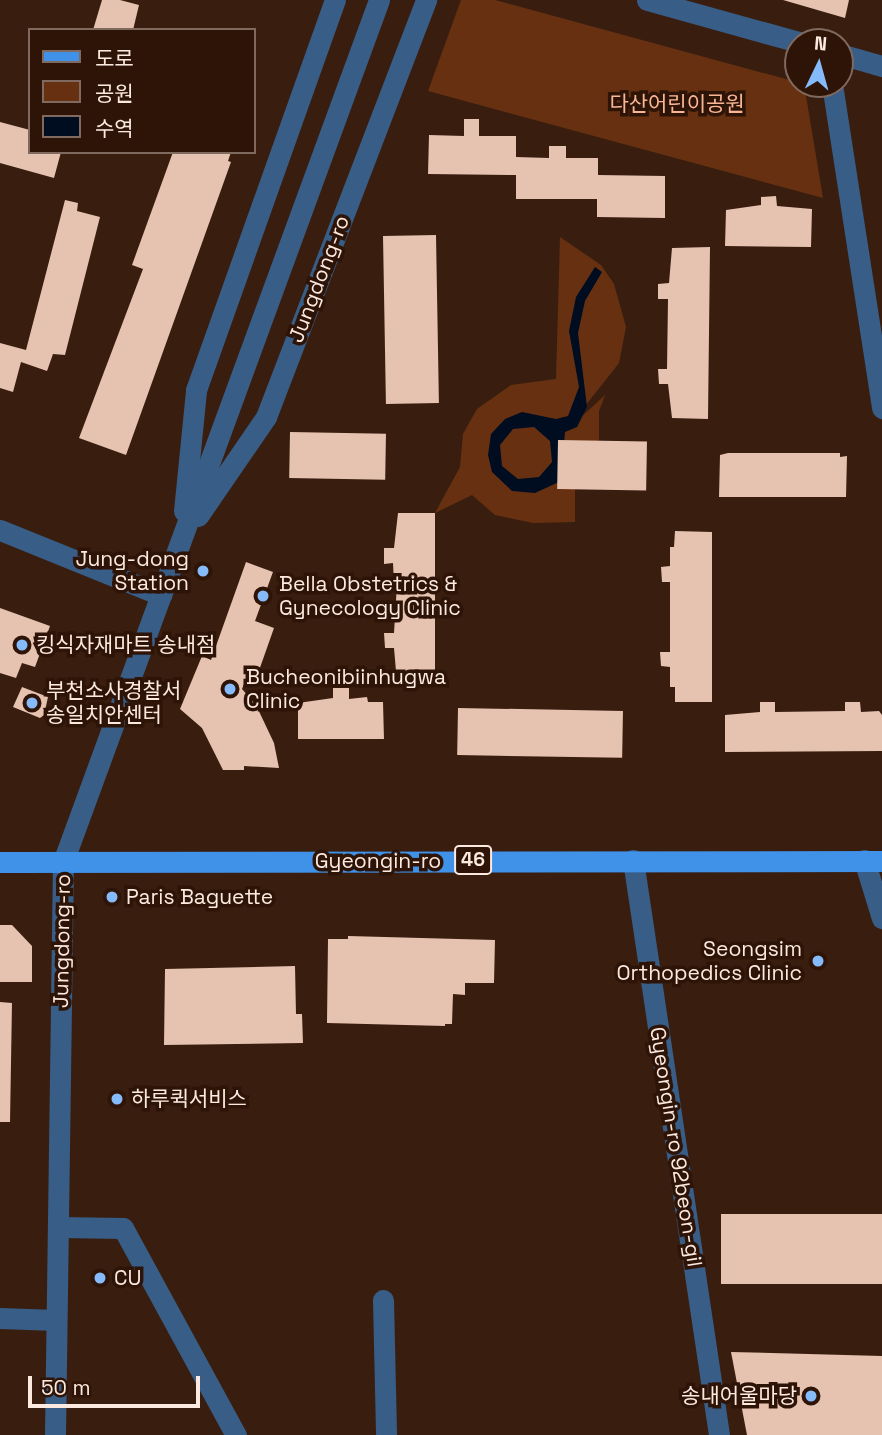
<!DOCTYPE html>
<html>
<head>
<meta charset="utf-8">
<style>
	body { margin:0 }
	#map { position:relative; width:882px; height:1435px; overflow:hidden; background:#391e10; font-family:"Space Grotesk","Noto Sans KR",sans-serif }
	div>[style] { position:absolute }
	.green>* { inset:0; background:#673111 }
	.water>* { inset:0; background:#000d21 }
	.building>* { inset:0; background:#e6c2b0; transform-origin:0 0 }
	.minor>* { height:21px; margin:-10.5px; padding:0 10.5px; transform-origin:10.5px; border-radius:10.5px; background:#385d87 }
	.major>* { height:21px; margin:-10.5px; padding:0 10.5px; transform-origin:10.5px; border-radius:10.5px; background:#4091e8 }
	.dots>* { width:19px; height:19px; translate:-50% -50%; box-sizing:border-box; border:4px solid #2e1407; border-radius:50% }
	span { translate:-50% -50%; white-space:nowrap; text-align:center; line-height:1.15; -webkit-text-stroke:7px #2e1407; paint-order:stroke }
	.shield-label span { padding:2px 5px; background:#2e1407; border:2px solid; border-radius:5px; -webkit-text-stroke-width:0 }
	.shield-label { font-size:19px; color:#fce9e0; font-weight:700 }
	.park-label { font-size:21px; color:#f9b695 }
	.street-label { font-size:21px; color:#fce9e0 }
	.poi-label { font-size:21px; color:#fce9e0 }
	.right { translate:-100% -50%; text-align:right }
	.left { translate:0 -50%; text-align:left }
	.legend { position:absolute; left:28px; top:28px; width:228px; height:126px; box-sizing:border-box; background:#2e1407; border:2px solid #80695e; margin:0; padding:9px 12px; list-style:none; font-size:21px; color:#fce9e0 }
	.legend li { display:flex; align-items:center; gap:14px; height:35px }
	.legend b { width:35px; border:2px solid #80695e }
	.north { position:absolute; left:784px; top:28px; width:70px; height:70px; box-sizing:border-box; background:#2e1407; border:2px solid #80695e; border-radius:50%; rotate:5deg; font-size:19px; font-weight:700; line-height:28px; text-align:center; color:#fce9e0 }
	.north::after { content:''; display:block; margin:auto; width:24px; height:32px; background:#85bbfb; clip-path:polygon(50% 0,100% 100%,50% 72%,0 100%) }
	.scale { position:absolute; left:28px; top:1376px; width:172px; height:32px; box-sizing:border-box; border:4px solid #fce9e0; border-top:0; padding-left:9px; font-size:21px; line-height:24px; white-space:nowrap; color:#fce9e0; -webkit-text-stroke:5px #2e1407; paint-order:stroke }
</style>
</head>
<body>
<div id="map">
	<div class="green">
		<i style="clip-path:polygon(461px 0,495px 0,804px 84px,823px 198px,428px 91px)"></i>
		<i style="clip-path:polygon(560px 237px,601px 265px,614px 284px,626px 327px,619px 363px,563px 434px,605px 395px,599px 411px,599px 440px,575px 488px,575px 522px,533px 523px,495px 515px,472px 495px,435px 513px,460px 467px,463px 434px,477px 409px,511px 385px,556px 379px)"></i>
	</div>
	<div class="water">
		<i style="clip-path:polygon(evenodd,595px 267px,602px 272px,585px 301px,578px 333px,587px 407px,577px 427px,565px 432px,561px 481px,535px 493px,512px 491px,492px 472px,488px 455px,491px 434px,505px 419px,522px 412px,556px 419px,568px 416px,579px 387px,569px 331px,576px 297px,595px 267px,534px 427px,550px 441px,552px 462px,539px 477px,518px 479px,502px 466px,500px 445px,513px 429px,534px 427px)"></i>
	</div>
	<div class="building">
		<i style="clip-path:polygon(102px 0,120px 0,139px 5px,133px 30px,93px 30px)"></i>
		<i style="clip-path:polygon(783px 0,849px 0,845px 18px)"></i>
		<i style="clip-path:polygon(464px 119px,479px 119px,479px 136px,516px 136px,516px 157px,549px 158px,549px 146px,566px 146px,566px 158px,598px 158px,598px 175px,665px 176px,665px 218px,597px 217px,597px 199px,516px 199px,516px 175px,428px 174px,429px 135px,464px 136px)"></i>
		<i style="clip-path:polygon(0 122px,30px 130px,30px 152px,61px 152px,54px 178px,0 163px)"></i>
		<i style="clip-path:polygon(173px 152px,231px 152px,228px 161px,231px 162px,126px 455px,79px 438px,143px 269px,132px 265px)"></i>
		<i style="clip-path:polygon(776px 196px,777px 206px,812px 209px,811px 247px,725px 246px,726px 210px,761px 205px,761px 197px)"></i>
		<i style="clip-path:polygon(65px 200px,78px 203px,77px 211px,100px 217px,65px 355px,53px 354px,47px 371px,21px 362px,13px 392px,0 388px,0 343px,26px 350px)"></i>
		<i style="left:436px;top:235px;width:168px;height:53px;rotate:89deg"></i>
		<i style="clip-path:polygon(710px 247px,708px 419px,672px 418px,668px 384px,659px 384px,658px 369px,667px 369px,668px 299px,658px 299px,658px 284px,669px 283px,672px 248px)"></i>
		<i style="left:290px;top:432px;width:96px;height:46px;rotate:1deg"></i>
		<i style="left:558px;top:440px;width:89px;height:49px;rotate:1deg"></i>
		<i style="clip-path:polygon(728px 453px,840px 453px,840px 457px,847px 456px,846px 497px,719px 497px,720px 455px)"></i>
		<i style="clip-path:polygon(398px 513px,435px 513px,435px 683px,397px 683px,394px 648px,385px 648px,384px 633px,394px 633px,397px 584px,394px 584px,393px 563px,384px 564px,384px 548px,394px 548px)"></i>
		<i style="clip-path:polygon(675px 531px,712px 532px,712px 702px,675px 702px,675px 687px,670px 687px,670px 667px,661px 666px,660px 652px,670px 652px,670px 582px,662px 582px,661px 567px,670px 566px,670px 547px,674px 547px)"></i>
		<i style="clip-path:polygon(246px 562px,273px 572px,255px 621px,274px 628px,256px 679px,247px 676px,242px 689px,256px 705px,274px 743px,279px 768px,244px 766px,244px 770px,223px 770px,202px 728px,180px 709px,202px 656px,211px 660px)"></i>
		<i style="clip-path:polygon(0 608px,50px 626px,35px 667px,22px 663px,16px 678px,0 673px)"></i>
		<i style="clip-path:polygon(22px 687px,48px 697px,44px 715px,40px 718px,13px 707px)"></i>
		<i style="clip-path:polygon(333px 688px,349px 688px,349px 699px,367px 697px,368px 702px,383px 702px,384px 739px,298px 739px,298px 703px,333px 698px)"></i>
		<i style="clip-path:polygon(760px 702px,775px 702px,775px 712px,845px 711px,845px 702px,860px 702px,861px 712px,879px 711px,882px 715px,882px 751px,725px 752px,725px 715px,760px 712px)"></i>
		<i style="left:458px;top:708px;width:165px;height:47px;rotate:1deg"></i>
		<i style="clip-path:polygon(0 925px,12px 925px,32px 946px,32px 982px,0 982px)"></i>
		<i style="clip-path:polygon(348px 936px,495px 940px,494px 983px,465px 983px,465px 995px,453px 994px,452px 1024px,445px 1024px,445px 1026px,327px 1023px,328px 939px,348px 939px)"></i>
		<i style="clip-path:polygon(295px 966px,296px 1014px,302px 1014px,303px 1043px,164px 1045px,165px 969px)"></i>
		<i style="clip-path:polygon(0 1002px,12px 1003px,10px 1122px,0 1122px)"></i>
		<i style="left:882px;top:1214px;width:70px;height:161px;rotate:90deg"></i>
		<i style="clip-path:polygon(731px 1352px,882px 1356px,882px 1435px,747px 1435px)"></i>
	</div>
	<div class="minor">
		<i style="left:647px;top:0;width:157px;rotate:15.5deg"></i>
		<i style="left:840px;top:54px;width:44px;rotate:15.9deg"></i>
		<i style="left:832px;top:84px;width:328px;rotate:81.2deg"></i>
		<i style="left:184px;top:511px;width:122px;rotate:-84.3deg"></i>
		<i style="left:196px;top:390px;width:414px;rotate:-70.4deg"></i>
		<i style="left:198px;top:516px;width:120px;rotate:-55.5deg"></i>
		<i style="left:266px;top:417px;width:447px;rotate:-69deg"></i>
		<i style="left:0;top:530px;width:174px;rotate:22deg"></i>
		<i style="left:633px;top:860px;width:581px;rotate:81.49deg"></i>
		<i style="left:864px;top:860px;width:61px;rotate:72.8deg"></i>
		<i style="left:59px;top:1227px;width:64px;rotate:0.9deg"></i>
		<i style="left:123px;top:1228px;width:236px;rotate:61.4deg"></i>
		<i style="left:383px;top:1300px;width:135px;rotate:88.7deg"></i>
		<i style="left:0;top:1318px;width:56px;rotate:2deg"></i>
		<i style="left:55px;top:1435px;width:573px;rotate:-89.2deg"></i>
		<i style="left:63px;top:862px;width:918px;rotate:-69.87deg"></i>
	</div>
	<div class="major">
		<i style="left:0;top:862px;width:882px;rotate:-0.06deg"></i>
	</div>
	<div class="dots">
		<i style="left:203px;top:571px;background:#85bbfb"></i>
		<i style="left:263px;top:596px;background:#85bbfb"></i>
		<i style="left:22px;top:645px;background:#85bbfb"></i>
		<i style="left:230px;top:689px;background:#85bbfb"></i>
		<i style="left:32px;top:703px;background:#85bbfb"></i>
		<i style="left:112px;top:897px;background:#85bbfb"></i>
		<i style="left:818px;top:961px;background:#85bbfb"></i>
		<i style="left:117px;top:1099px;background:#85bbfb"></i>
		<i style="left:100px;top:1278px;background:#85bbfb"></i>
		<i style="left:811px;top:1396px;background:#85bbfb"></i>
	</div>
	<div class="shield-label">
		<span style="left:473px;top:860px">46</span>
	</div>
	<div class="park-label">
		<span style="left:677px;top:104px">다산어린이공원</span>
	</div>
	<div class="street-label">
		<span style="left:319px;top:279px;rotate:-69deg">Jungdong-ro</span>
		<span style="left:378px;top:861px">Gyeongin-ro</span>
		<span style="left:62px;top:941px;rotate:-89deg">Jungdong-ro</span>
		<span style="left:676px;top:1147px;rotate:81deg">Gyeongin-ro 92beon-gil</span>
	</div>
	<div class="poi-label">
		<span class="right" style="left:189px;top:571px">Jung-dong<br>Station</span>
		<span class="left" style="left:279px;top:596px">Bella Obstetrics &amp;<br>Gynecology Clinic</span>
		<span class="left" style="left:36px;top:645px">킹식자재마트 송내점</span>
		<span class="left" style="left:246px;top:689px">Bucheonibiinhugwa<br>Clinic</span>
		<span class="left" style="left:46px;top:703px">부천소사경찰서<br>송일치안센터</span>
		<span class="left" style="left:126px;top:897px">Paris Baguette</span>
		<span class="right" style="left:802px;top:961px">Seongsim<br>Orthopedics Clinic</span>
		<span class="left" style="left:131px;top:1099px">하루퀵서비스</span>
		<span class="left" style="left:114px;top:1278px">CU</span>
		<span class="right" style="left:797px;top:1396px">송내어울마당</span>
	</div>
	<ul class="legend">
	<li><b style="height:9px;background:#4091e8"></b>도로</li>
	<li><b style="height:19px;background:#673111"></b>공원</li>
	<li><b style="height:19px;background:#000d21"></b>수역</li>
	</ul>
	<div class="north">N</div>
	<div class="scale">50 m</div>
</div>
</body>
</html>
